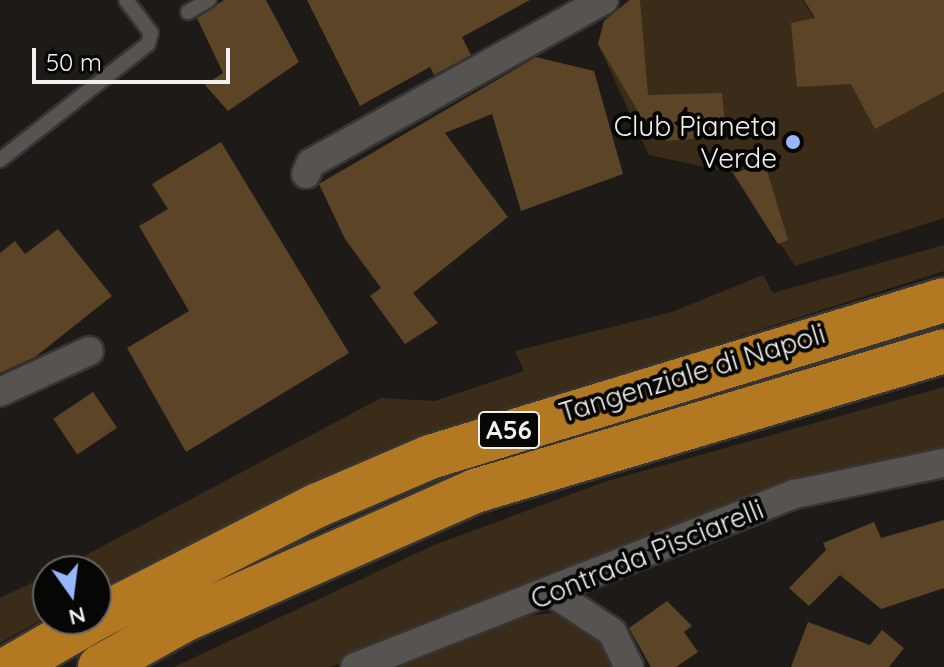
<!DOCTYPE html>
<html>
<head>
<meta charset="utf-8">
<style>
	body { margin:0 }
	#map { position:relative; width:944px; height:667px; overflow:hidden; background:#1d1a18; font-family:Quicksand,sans-serif }
	div>[style] { position:absolute }
	.green>* { inset:0; background:#3b2c19 }
	.building>* { inset:0; background:#5c4426; transform-origin:0 0 }
	.roads { filter:drop-shadow(2px 0 #363533) drop-shadow(-2px 0 #363533) drop-shadow(0 2px #363533) drop-shadow(0 -2px #363533) }
	.service>* { height:14px; margin:-7px; padding:0 7px; transform-origin:7px; border-radius:7px; background:#565350 }
	.minor>* { height:28px; margin:-14px; padding:0 14px; transform-origin:14px; border-radius:14px; background:#565350 }
	.motorway>* { height:44px; margin:-22px; padding:0 22px; transform-origin:22px; border-radius:22px; background:#b27822 }
	.dots>* { width:22px; height:22px; translate:-50% -50%; box-sizing:border-box; border:4px solid #060605; border-radius:50% }
	span { translate:-50% -50%; white-space:nowrap; text-align:center; line-height:1.15; -webkit-text-stroke:8px #060605; paint-order:stroke }
	.shield-label span { padding:2px 6px; background:#060605; border:2px solid; border-radius:6px; -webkit-text-stroke-width:0 }
	.shield-label { font-size:26px; color:#f3f1ef; font-weight:700 }
	.poi-label { font-size:28px; color:#f3f1ef }
	.right { translate:-100% -50%; text-align:right }
	.street-label { font-size:28px; color:#f3f1ef }
	.north { position:absolute; left:32px; top:555px; width:80px; height:80px; box-sizing:border-box; background:#060605; border:2px solid #656463; border-radius:50%; rotate:166deg; font-size:22px; font-weight:700; line-height:32px; text-align:center; color:#f3f1ef }
	.north::after { content:''; display:block; margin:auto; width:28px; height:36px; background:#96b6fd; clip-path:polygon(50% 0,100% 100%,50% 72%,0 100%) }
	.scale { position:absolute; left:32px; top:48px; width:198px; height:36px; box-sizing:border-box; border:4px solid #f3f1ef; border-top:0; padding-left:10px; font-size:24px; line-height:28px; white-space:nowrap; color:#f3f1ef; -webkit-text-stroke:6px #060605; paint-order:stroke }
</style>
</head>
<body>
<div id="map">
	<div class="green">
		<i style="clip-path:polygon(629px 0,803px 0,851px 84px,944px 92px,944px 218px,795px 266px,733px 173px,649px 155px,598px 44px,604px 21px)"></i>
		<i style="clip-path:polygon(944px 245px,944px 271px,430px 435px,96px 589px,96px 571px,56px 571px,381px 398px,435px 401px,524px 371px,515px 351px,672px 312px,763px 275px,773px 293px)"></i>
		<i style="clip-path:polygon(944px 387px,944px 453px,330px 667px,174px 667px,434px 545px,607px 481px)"></i>
		<i style="clip-path:polygon(48px 575px,48px 616px,0 643px,0 598px)"></i>
		<i style="clip-path:polygon(568px 611px,599px 634px,617px 667px,391px 667px,528px 616px)"></i>
	</div>
	<div class="building">
		<i style="clip-path:polygon(224px 0,266px 0,299px 62px,228px 111px,205px 85px,223px 73px,197px 18px)"></i>
		<i style="clip-path:polygon(307px 0,530px 0,462px 37px,471px 55px,434px 75px,430px 67px,360px 106px)"></i>
		<i style="clip-path:polygon(630px 0,640px 0,648px 95px,722px 93px,726px 136px,666px 141px,664px 117px,651px 125px,652px 135px,598px 44px,604px 21px)"></i>
		<i style="clip-path:polygon(804px 0,944px 0,944px 92px,875px 129px,851px 84px,797px 87px,791px 23px,815px 18px)"></i>
		<i style="clip-path:polygon(536px 57px,594px 71px,623px 174px,521px 211px,492px 114px,445px 133px,508px 217px,413px 293px,438px 323px,405px 344px,370px 296px,381px 288px,345px 239px,319px 184px)"></i>
		<i style="clip-path:polygon(221px 142px,349px 353px,186px 452px,127px 348px,189px 311px,139px 226px,168px 209px,152px 184px)"></i>
		<i style="clip-path:polygon(765px 164px,788px 240px,778px 244px,733px 173px)"></i>
		<i style="clip-path:polygon(58px 229px,112px 296px,35px 357px,0 373px,0 253px,15px 241px,25px 254px)"></i>
		<i style="left:93px;top:392px;width:43px;height:48px;rotate:56deg"></i>
		<i style="clip-path:polygon(944px 520px,944px 588px,881px 609px,840px 575px,809px 606px,789px 588px,826px 550px,823px 543px,874px 522px,881px 538px)"></i>
		<i style="clip-path:polygon(667px 601px,692px 626px,684px 632px,698px 652px,676px 667px,651px 667px,629px 628px)"></i>
		<i style="clip-path:polygon(808px 622px,870px 645px,882px 630px,904px 648px,889px 667px,791px 667px)"></i>
	</div>
	<div class="roads">
		<div class="service">
			<i style="left:188px;top:12px;width:24px;rotate:-30deg"></i>
			<i style="left:0;top:160px;width:188px;rotate:-38.1deg"></i>
			<i style="left:148px;top:44px;width:11px;rotate:-75deg"></i>
			<i style="left:151px;top:33px;width:41px;rotate:-127.1deg"></i>
		</div>
		<div class="minor">
			<i style="left:306px;top:174px;width:12px;rotate:-66deg"></i>
			<i style="left:311px;top:163px;width:335px;rotate:-29.1deg"></i>
			<i style="left:0;top:392px;width:98px;rotate:-24.7deg"></i>
			<i style="left:553px;top:593px;width:71px;rotate:33.5deg"></i>
			<i style="left:612px;top:632px;width:39px;rotate:64deg"></i>
			<i style="left:355px;top:667px;width:473px;rotate:-21.5deg"></i>
			<i style="left:795px;top:494px;width:152px;rotate:-11.8deg"></i>
		</div>
		<div class="motorway">
			<i style="left:96px;top:618px;width:249px;rotate:-27deg"></i>
			<i style="left:318px;top:505px;width:122px;rotate:-23.2deg"></i>
			<i style="left:430px;top:457px;width:537px;rotate:-16.99deg"></i>
			<i style="left:11px;top:667px;width:96px;rotate:-30deg"></i>
			<i style="left:100px;top:667px;width:96px;rotate:-29.2deg"></i>
			<i style="left:184px;top:620px;width:318px;rotate:-23.9deg"></i>
			<i style="left:475px;top:491px;width:489px;rotate:-16.6deg"></i>
		</div>
	</div>
	<div class="dots">
		<i style="left:793px;top:142px;background:#96b6fd"></i>
	</div>
	<div class="shield-label">
		<span style="left:509px;top:430px">A56</span>
	</div>
	<div class="poi-label">
		<span class="right" style="left:777px;top:142px">Club Pianeta<br>Verde</span>
	</div>
	<div class="street-label">
		<span style="left:692px;top:373px;rotate:-17deg">Tangenziale di Napoli</span>
		<span style="left:647px;top:554px;rotate:-22deg">Contrada Pisciarelli</span>
	</div>
	<div class="north">N</div>
	<div class="scale">50 m</div>
</div>
</body>
</html>
